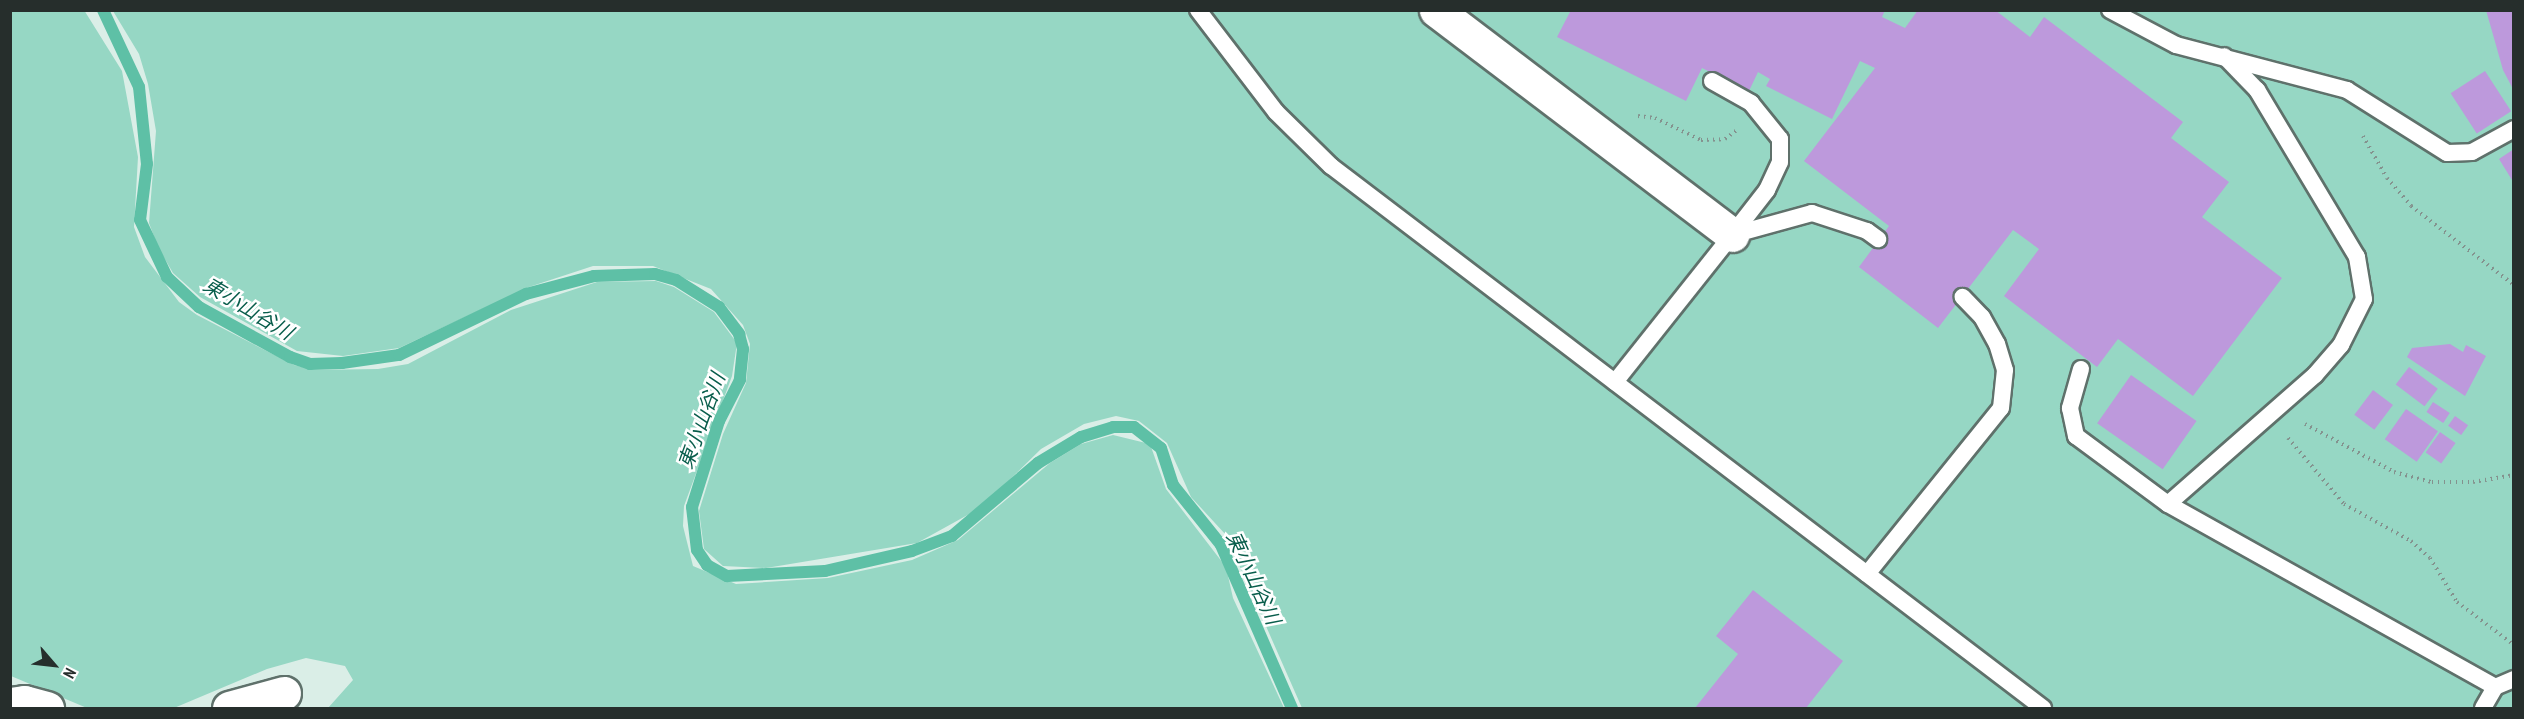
<!DOCTYPE html>
<html>
<head>
<meta charset="utf-8">
<style>
	body { margin:0 }
	#map { position:relative; width:2524px; height:719px; overflow:hidden; background:#daeee7; font-family:"PT Sans Narrow","Noto Sans JP",sans-serif }
	div>[style] { position:absolute }
	.green>* { inset:0; background:#96d7c4 }
	.stream>* { height:12px; margin:-6px; padding:0 6px; transform-origin:6px; border-radius:6px; background:#5ec0a6 }
	.building>* { inset:0; background:#bd99dc; transform-origin:0 0 }
	.path>* { height:4px; margin-top:-2px; transform-origin:0; background:repeating-linear-gradient(90deg,#84928e 0 1.5px,transparent 0 6px) }
	.roads { filter:drop-shadow(2px 0 #5f716b) drop-shadow(-2px 0 #5f716b) drop-shadow(0 2px #5f716b) drop-shadow(0 -2px #5f716b) }
	.service>* { height:16px; margin:-8px; padding:0 8px; transform-origin:8px; border-radius:8px; background:#fff }
	.minor>* { height:33px; margin:-16.5px; padding:0 16.5px; transform-origin:16.5px; border-radius:16.5px; background:#fff }
	.tertiary>* { height:33px; margin:-16.5px; padding:0 16.5px; transform-origin:16.5px; border-radius:16.5px; background:#fff }
	span { translate:-50% -50%; white-space:nowrap; text-align:center; line-height:1.15; -webkit-text-stroke:5px #fff; paint-order:stroke }
	.water-label { font-size:20px; color:#085d4b; font-style:italic }
	.frame { position:absolute; inset:0; border:12px solid #262e2c; pointer-events:none }
	.north { position:absolute; left:24px; top:635px; width:60px; height:60px; -webkit-text-stroke:4px #fff; paint-order:stroke; rotate:118deg; font-size:16px; font-weight:700; line-height:24px; text-align:center; color:#262e2c }
	.north::after { content:''; display:block; margin:auto; width:21px; height:27px; background:#262e2c; clip-path:polygon(50% 0,100% 100%,50% 72%,0 100%) }
</style>
</head>
<body>
<div id="map">
	<div class="green">
		<i style="clip-path:polygon(84px 10px,122px 71px,138px 157px,134px 227px,145px 257px,179px 302px,197px 315px,294px 365px,314px 370px,378px 369px,408px 364px,511px 310px,597px 282px,656px 281px,674px 287px,714px 312px,737px 343px,732px 376px,684px 506px,683px 526px,693px 566px,736px 584px,828px 578px,912px 560px,958px 540px,1050px 463px,1081px 444px,1113px 435px,1150px 444px,1166px 489px,1226px 567px,1233px 598px,1284px 708px,328px 708px,353px 680px,345px 666px,306px 658px,267px 669px,174px 708px,87px 708px,11px 676px,11px 11px)"></i>
		<i style="clip-path:polygon(113px 11px,2513px 11px,2513px 708px,1302px 708px,1226px 535px,1191px 497px,1167px 443px,1139px 421px,1116px 416px,1084px 424px,1041px 449px,982px 507px,917px 543px,766px 568px,723px 566px,704px 549px,699px 511px,723px 434px,746px 383px,750px 344px,743px 325px,711px 289px,653px 266px,593px 266px,529px 287px,399px 348px,343px 356px,297px 351px,200px 297px,173px 273px,158px 247px,149px 223px,156px 131px,148px 84px,139px 54px)"></i>
	</div>
	<div class="stream">
		<i style="left:103px;top:10px;width:85px;rotate:64.9deg"></i>
		<i style="left:139px;top:87px;width:77px;rotate:84.1deg"></i>
		<i style="left:147px;top:164px;width:56px;rotate:97.1deg"></i>
		<i style="left:140px;top:220px;width:63px;rotate:64.7deg"></i>
		<i style="left:167px;top:277px;width:44px;rotate:43.2deg"></i>
		<i style="left:199px;top:307px;width:104px;rotate:28.8deg"></i>
		<i style="left:290px;top:357px;width:21px;rotate:19deg"></i>
		<i style="left:310px;top:364px;width:32px;rotate:-2deg"></i>
		<i style="left:342px;top:363px;width:58px;rotate:-8deg"></i>
		<i style="left:399px;top:355px;width:141px;rotate:-25.7deg"></i>
		<i style="left:526px;top:294px;width:70px;rotate:-14.8deg"></i>
		<i style="left:594px;top:276px;width:61px;rotate:-1.9deg"></i>
		<i style="left:655px;top:274px;width:22px;rotate:16deg"></i>
		<i style="left:676px;top:280px;width:51px;rotate:32.1deg"></i>
		<i style="left:719px;top:307px;width:34px;rotate:53deg"></i>
		<i style="left:739px;top:334px;width:16px;rotate:75deg"></i>
		<i style="left:743px;top:349px;width:31px;rotate:96deg"></i>
		<i style="left:740px;top:380px;width:46px;rotate:117.1deg"></i>
		<i style="left:719px;top:421px;width:90px;rotate:107.4deg"></i>
		<i style="left:692px;top:507px;width:43px;rotate:83.4deg"></i>
		<i style="left:697px;top:550px;width:18px;rotate:56deg"></i>
		<i style="left:707px;top:565px;width:23px;rotate:29deg"></i>
		<i style="left:727px;top:576px;width:98px;rotate:-2.9deg"></i>
		<i style="left:825px;top:571px;width:89px;rotate:-12.9deg"></i>
		<i style="left:912px;top:551px;width:43px;rotate:-20.6deg"></i>
		<i style="left:952px;top:536px;width:113px;rotate:-40.3deg"></i>
		<i style="left:1038px;top:463px;width:50px;rotate:-31.2deg"></i>
		<i style="left:1081px;top:437px;width:34px;rotate:-17deg"></i>
		<i style="left:1113px;top:427px;width:21px"></i>
		<i style="left:1134px;top:427px;width:34px;rotate:38deg"></i>
		<i style="left:1161px;top:448px;width:39px;rotate:72deg"></i>
		<i style="left:1173px;top:485px;width:77px;rotate:51.3deg"></i>
		<i style="left:1221px;top:545px;width:178px;rotate:66.5deg"></i>
	</div>
	<div class="building">
		<i style="clip-path:polygon(1571px 10px,1885px 10px,1882px 17px,1905px 28px,1918px 10px,1995px 10px,2030px 37px,2044px 17px,2183px 122px,2171px 138px,2229px 182px,2202px 217px,2282px 278px,2193px 396px,2118px 339px,2097px 367px,2004px 296px,2039px 249px,2013px 230px,1938px 328px,1859px 267px,1889px 226px,1804px 161px,1875px 68px,1860px 61px,1832px 119px,1766px 86px,1770px 79px,1758px 72px,1749px 91px,1702px 68px,1686px 101px,1557px 37px)"></i>
		<i style="clip-path:polygon(2486px 10px,2514px 10px,2514px 91px,2503px 70px)"></i>
		<i style="left:2485px;top:71px;width:48px;height:41px;rotate:57deg"></i>
		<i style="clip-path:polygon(2514px 149px,2514px 179px,2512px 180px,2499px 159px)"></i>
		<i style="clip-path:polygon(2450px 344px,2463px 352px,2466px 345px,2486px 356px,2465px 396px,2407px 357px,2412px 348px)"></i>
		<i style="left:2409px;top:367px;width:36px;height:22px;rotate:37deg"></i>
		<i style="left:2131px;top:375px;width:80px;height:59px;rotate:35deg"></i>
		<i style="left:2373px;top:390px;width:25px;height:31px;rotate:37deg"></i>
		<i style="left:2433px;top:402px;width:20px;height:12px;rotate:33deg"></i>
		<i style="left:2406px;top:409px;width:39px;height:37px;rotate:35deg"></i>
		<i style="left:2455px;top:416px;width:16px;height:12px;rotate:35deg"></i>
		<i style="left:2440px;top:432px;width:19px;height:25px;rotate:35deg"></i>
		<i style="clip-path:polygon(1753px 590px,1843px 661px,1806px 708px,1695px 708px,1738px 654px,1716px 636px)"></i>
	</div>
	<div class="path">
		<i style="left:1638px;top:116px;width:17px;rotate:7deg"></i>
		<i style="left:1655px;top:118px;width:51px;rotate:25.6deg"></i>
		<i style="left:1701px;top:140px;width:24px;rotate:-2deg"></i>
		<i style="left:1725px;top:139px;width:15px;rotate:-37deg"></i>
		<i style="left:2363px;top:136px;width:48px;rotate:60.3deg"></i>
		<i style="left:2387px;top:178px;width:37px;rotate:49deg"></i>
		<i style="left:2411px;top:206px;width:130px;rotate:37.5deg"></i>
		<i style="left:2305px;top:424px;width:101px;rotate:28.3deg"></i>
		<i style="left:2394px;top:472px;width:39px;rotate:15deg"></i>
		<i style="left:2432px;top:482px;width:41px"></i>
		<i style="left:2473px;top:482px;width:42px;rotate:-9.7deg"></i>
		<i style="left:2288px;top:438px;width:87px;rotate:49.7deg"></i>
		<i style="left:2344px;top:504px;width:77px;rotate:28.9deg"></i>
		<i style="left:2411px;top:541px;width:25px;rotate:42deg"></i>
		<i style="left:2430px;top:558px;width:52px;rotate:58.5deg"></i>
		<i style="left:2457px;top:602px;width:71px;rotate:37deg"></i>
	</div>
	<div class="roads">
		<div class="service">
			<i style="left:1198px;top:10px;width:128px;rotate:52.6deg"></i>
			<i style="left:1276px;top:112px;width:77px;rotate:44.5deg"></i>
			<i style="left:1331px;top:166px;width:895px;rotate:37.28deg"></i>
			<i style="left:2110px;top:10px;width:75px;rotate:27.9deg"></i>
			<i style="left:2176px;top:45px;width:177px;rotate:14.7deg"></i>
			<i style="left:2347px;top:90px;width:118px;rotate:32.2deg"></i>
			<i style="left:2447px;top:153px;width:25px;rotate:-2deg"></i>
			<i style="left:2472px;top:152px;width:48px;rotate:-28.7deg"></i>
			<i style="left:1712px;top:81px;width:45px;rotate:29.4deg"></i>
			<i style="left:1751px;top:103px;width:46px;rotate:51.1deg"></i>
			<i style="left:1780px;top:139px;width:23px;rotate:90deg"></i>
			<i style="left:1780px;top:162px;width:31px;rotate:115deg"></i>
			<i style="left:1767px;top:190px;width:57px;rotate:127.9deg"></i>
			<i style="left:2081px;top:369px;width:41px;rotate:105.8deg"></i>
			<i style="left:2070px;top:408px;width:29px;rotate:78deg"></i>
			<i style="left:2076px;top:436px;width:114px;rotate:36.5deg"></i>
			<i style="left:2168px;top:504px;width:375px;rotate:29.2deg"></i>
			<i style="left:1615px;top:382px;width:188px;rotate:-51.5deg"></i>
			<i style="left:1732px;top:235px;width:83px;rotate:-15.4deg"></i>
			<i style="left:1812px;top:213px;width:58px;rotate:18.1deg"></i>
			<i style="left:1867px;top:231px;width:14px;rotate:36deg"></i>
			<i style="left:2168px;top:504px;width:196px;rotate:-41.3deg"></i>
			<i style="left:2315px;top:375px;width:40px;rotate:-49deg"></i>
			<i style="left:2341px;top:345px;width:51px;rotate:-63.4deg"></i>
			<i style="left:2364px;top:299px;width:43px;rotate:-99.5deg"></i>
			<i style="left:2357px;top:257px;width:195px;rotate:-120.9deg"></i>
			<i style="left:2257px;top:90px;width:47px;rotate:-134.1deg"></i>
			<i style="left:1867px;top:574px;width:213px;rotate:-51.1deg"></i>
			<i style="left:2001px;top:408px;width:38px;rotate:-84deg"></i>
			<i style="left:2005px;top:370px;width:27px;rotate:-107deg"></i>
			<i style="left:1997px;top:344px;width:31px;rotate:-119deg"></i>
			<i style="left:1982px;top:317px;width:28px;rotate:-134deg"></i>
			<i style="left:2483px;top:708px;width:24px;rotate:-60deg"></i>
			<i style="left:2495px;top:687px;width:21px;rotate:-23deg"></i>
		</div>
		<div class="minor">
			<i style="left:10px;top:704px;width:14px;rotate:-8deg"></i>
			<i style="left:24px;top:702px;width:24px;rotate:15deg"></i>
			<i style="left:229px;top:708px;width:57px;rotate:-15.3deg"></i>
		</div>
		<div class="tertiary">
			<i style="left:1436px;top:10px;width:372px;rotate:37.2deg"></i>
		</div>
	</div>
	<div class="water-label">
		<span style="left:248px;top:309px;rotate:31deg">東小山谷川</span>
		<span style="left:702px;top:421px;rotate:-70deg">東小山谷川</span>
		<span style="left:1253px;top:578px;rotate:65deg">東小山谷川</span>
	</div>
	<div class="frame"></div>
	<div class="north">N</div>
</div>
</body>
</html>
